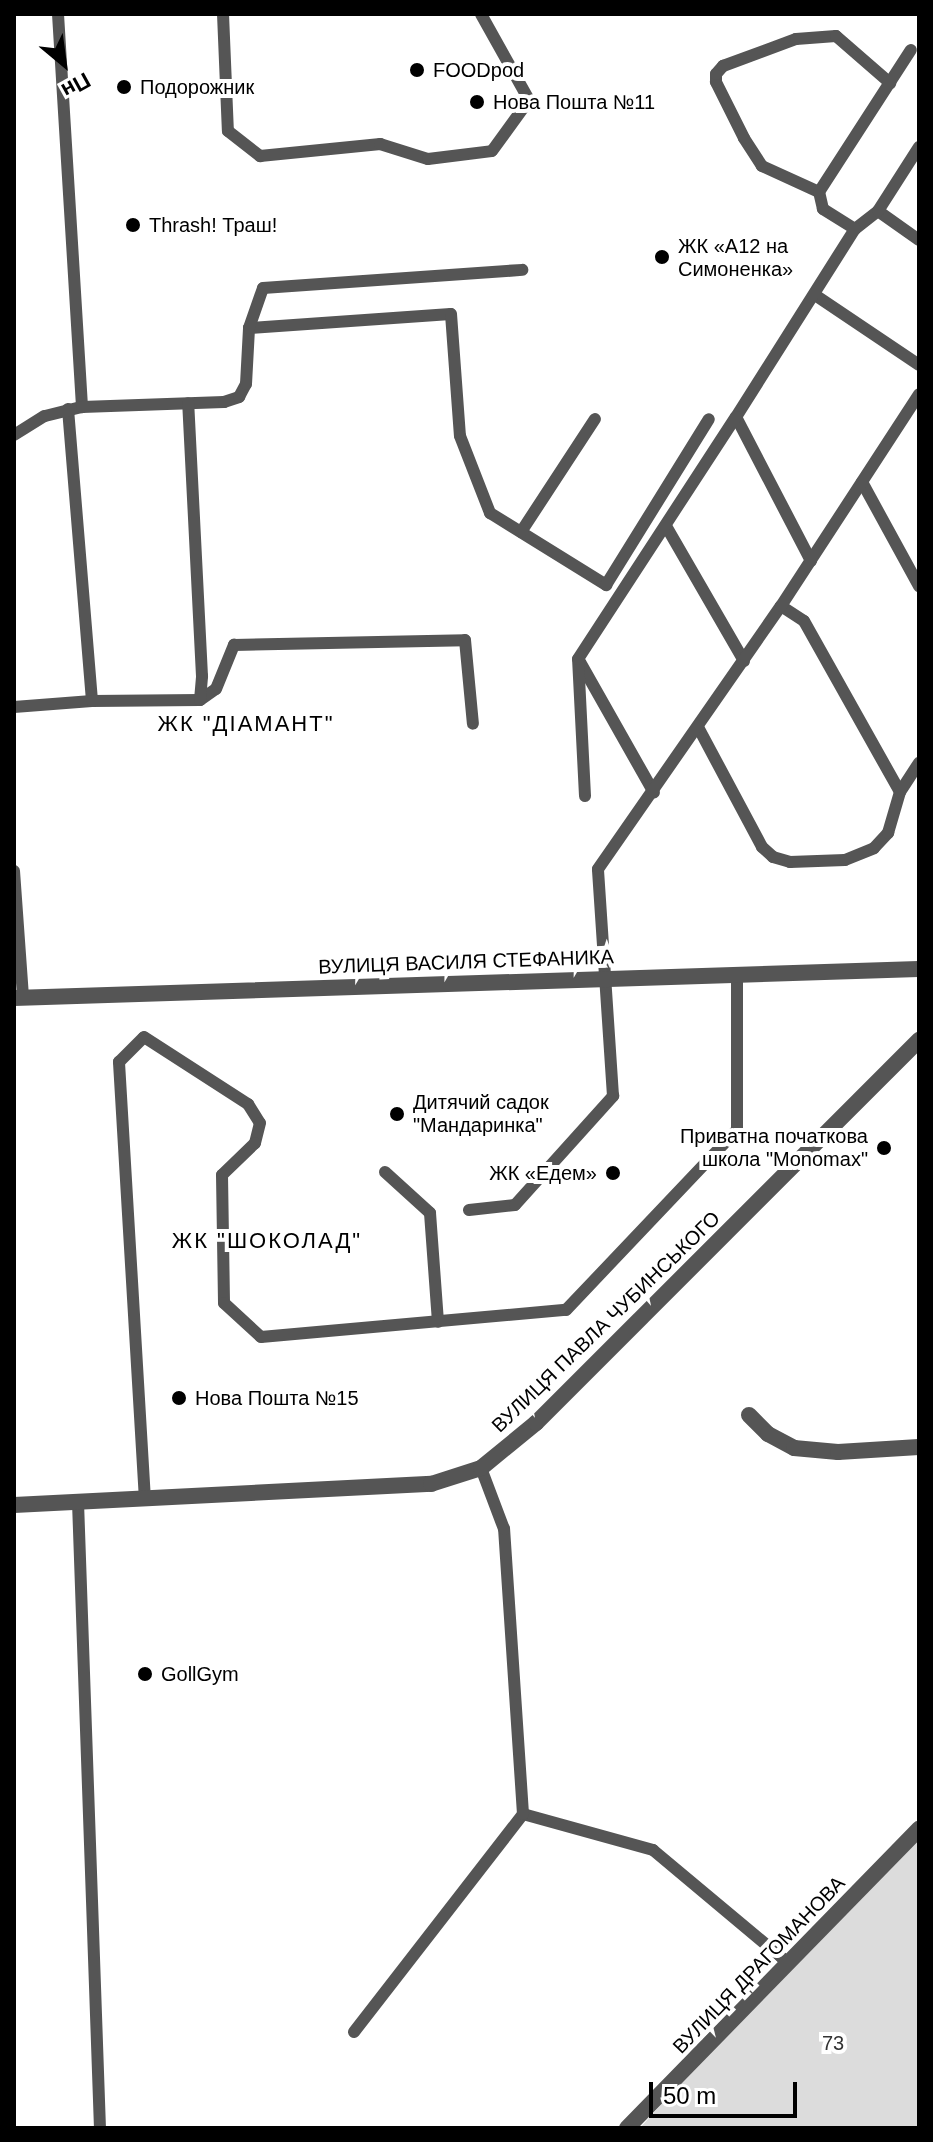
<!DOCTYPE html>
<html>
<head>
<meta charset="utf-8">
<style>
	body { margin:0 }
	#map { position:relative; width:933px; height:2142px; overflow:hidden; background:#fff; font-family:Helvetica,sans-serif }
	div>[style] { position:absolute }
	.green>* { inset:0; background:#dcdcdc }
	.service>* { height:12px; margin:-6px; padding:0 6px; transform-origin:6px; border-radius:6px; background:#555 }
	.minor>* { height:16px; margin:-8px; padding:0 8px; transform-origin:8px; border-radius:8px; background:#555 }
	.dots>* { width:22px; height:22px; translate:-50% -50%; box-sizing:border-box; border:4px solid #fff; border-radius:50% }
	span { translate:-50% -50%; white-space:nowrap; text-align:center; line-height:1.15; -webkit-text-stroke:8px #fff; paint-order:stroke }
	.poi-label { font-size:20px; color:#000 }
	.left { translate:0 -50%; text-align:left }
	.right { translate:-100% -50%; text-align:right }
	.street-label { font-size:20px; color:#000 }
	.park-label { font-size:20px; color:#333 }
	.neighbourhood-label { font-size:22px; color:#000; letter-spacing:2px }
	.frame { position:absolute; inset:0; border:16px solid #000; pointer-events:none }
	.north { position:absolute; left:24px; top:24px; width:80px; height:80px; -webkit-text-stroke:6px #fff; paint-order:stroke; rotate:151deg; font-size:22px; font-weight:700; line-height:32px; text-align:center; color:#000 }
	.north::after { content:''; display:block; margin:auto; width:28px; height:36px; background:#000; clip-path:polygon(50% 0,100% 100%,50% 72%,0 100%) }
	.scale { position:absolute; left:649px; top:2082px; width:148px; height:36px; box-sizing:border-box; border:4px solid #000; border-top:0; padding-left:10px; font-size:24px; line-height:28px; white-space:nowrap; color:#000; -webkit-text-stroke:6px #fff; paint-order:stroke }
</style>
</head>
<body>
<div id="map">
	<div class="green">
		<i style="clip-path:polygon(919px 1837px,919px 2128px,640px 2128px,739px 2018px)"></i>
	</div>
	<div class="service">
		<i style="left:58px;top:14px;width:394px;rotate:86.5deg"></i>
		<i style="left:223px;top:14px;width:117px;rotate:87.6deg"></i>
		<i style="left:228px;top:131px;width:41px;rotate:38deg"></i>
		<i style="left:260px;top:156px;width:121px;rotate:-5.7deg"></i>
		<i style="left:380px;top:144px;width:50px;rotate:17.4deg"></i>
		<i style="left:428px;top:159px;width:64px;rotate:-7.1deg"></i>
		<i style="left:492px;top:151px;width:63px;rotate:-54deg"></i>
		<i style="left:529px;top:100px;width:98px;rotate:-119.2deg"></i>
		<i style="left:819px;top:192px;width:63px;rotate:-155.5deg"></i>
		<i style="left:762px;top:166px;width:33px;rotate:-123deg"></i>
		<i style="left:744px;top:138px;width:63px;rotate:-116.6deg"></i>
		<i style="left:716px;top:82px;width:8px;rotate:-90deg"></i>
		<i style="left:716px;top:74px;width:11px;rotate:-49deg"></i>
		<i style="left:723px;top:66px;width:78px;rotate:-20.3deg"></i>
		<i style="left:796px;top:39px;width:40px;rotate:-4.3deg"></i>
		<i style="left:836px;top:36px;width:72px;rotate:41deg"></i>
		<i style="left:878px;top:211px;width:50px;rotate:35.3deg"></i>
		<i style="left:855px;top:229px;width:29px;rotate:-38deg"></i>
		<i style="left:878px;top:211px;width:76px;rotate:-57.4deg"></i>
		<i style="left:815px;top:295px;width:125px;rotate:33.9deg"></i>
		<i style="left:249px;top:328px;width:202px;rotate:-4deg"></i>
		<i style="left:451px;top:314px;width:122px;rotate:85.8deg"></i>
		<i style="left:460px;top:436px;width:83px;rotate:68.7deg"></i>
		<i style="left:490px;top:513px;width:137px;rotate:31.8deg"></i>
		<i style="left:606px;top:585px;width:195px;rotate:-58.2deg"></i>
		<i style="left:68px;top:409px;width:293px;rotate:85.3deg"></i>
		<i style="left:14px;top:435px;width:36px;rotate:-32deg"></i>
		<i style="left:45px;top:416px;width:38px;rotate:-14deg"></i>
		<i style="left:82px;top:407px;width:142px;rotate:-2deg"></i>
		<i style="left:224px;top:402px;width:16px;rotate:-18deg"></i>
		<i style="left:239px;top:397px;width:15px;rotate:-62deg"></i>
		<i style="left:246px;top:384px;width:56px;rotate:-86.9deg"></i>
		<i style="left:249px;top:328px;width:42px;rotate:-70.7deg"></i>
		<i style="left:263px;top:288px;width:260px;rotate:-4deg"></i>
		<i style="left:862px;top:482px;width:119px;rotate:61.3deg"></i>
		<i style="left:666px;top:526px;width:156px;rotate:60deg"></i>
		<i style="left:521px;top:532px;width:135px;rotate:-56.8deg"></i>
		<i style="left:811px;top:561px;width:162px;rotate:-117.5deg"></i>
		<i style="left:736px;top:417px;width:222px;rotate:-57.7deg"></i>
		<i style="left:855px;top:229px;width:38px;rotate:-148deg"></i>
		<i style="left:823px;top:209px;width:17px;rotate:-103deg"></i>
		<i style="left:819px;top:192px;width:169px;rotate:-57.1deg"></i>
		<i style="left:781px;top:606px;width:27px;rotate:33deg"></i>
		<i style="left:804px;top:621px;width:196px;rotate:60.7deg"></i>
		<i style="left:580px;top:662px;width:150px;rotate:60.5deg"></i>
		<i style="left:200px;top:700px;width:19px;rotate:-35deg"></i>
		<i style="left:216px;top:689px;width:48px;rotate:-67.8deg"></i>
		<i style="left:234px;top:645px;width:231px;rotate:-1.2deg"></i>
		<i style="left:465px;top:640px;width:84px;rotate:84.6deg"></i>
		<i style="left:14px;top:707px;width:78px;rotate:-4.4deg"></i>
		<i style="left:92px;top:701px;width:108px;rotate:-0.5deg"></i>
		<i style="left:200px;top:700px;width:24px;rotate:-85deg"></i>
		<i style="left:202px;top:676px;width:273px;rotate:-92.9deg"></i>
		<i style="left:698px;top:727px;width:136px;rotate:61.9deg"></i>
		<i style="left:762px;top:847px;width:15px;rotate:42deg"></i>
		<i style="left:773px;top:857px;width:18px;rotate:16deg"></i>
		<i style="left:790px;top:862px;width:55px;rotate:-2.1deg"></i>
		<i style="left:845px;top:860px;width:31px;rotate:-22deg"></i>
		<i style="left:874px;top:848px;width:21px;rotate:-47deg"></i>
		<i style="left:888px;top:833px;width:43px;rotate:-73.7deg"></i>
		<i style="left:900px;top:792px;width:35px;rotate:-57deg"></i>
		<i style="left:585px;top:796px;width:137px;rotate:-92.9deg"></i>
		<i style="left:578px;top:659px;width:289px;rotate:-56.9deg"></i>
		<i style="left:14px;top:871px;width:126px;rotate:85.9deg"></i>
		<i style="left:385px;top:1172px;width:61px;rotate:42.3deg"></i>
		<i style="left:430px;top:1213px;width:109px;rotate:85.8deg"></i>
		<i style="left:469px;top:1210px;width:46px;rotate:-6.2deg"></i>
		<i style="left:515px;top:1205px;width:147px;rotate:-48deg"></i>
		<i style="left:613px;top:1096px;width:227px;rotate:-93.8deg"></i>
		<i style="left:598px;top:869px;width:320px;rotate:-55.2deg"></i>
		<i style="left:781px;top:606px;width:253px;rotate:-56.9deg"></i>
		<i style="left:145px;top:1500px;width:439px;rotate:-93.4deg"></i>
		<i style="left:119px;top:1062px;width:35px;rotate:-45deg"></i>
		<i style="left:144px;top:1037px;width:124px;rotate:32.8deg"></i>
		<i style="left:248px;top:1104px;width:22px;rotate:58deg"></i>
		<i style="left:260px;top:1123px;width:21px;rotate:104deg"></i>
		<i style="left:255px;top:1143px;width:46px;rotate:135.9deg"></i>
		<i style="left:222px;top:1175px;width:128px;rotate:89.1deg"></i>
		<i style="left:224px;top:1303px;width:50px;rotate:42.6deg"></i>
		<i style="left:261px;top:1337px;width:306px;rotate:-5.1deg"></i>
		<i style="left:566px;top:1310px;width:248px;rotate:-46.5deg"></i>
		<i style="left:737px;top:1130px;width:156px;rotate:-90deg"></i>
		<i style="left:78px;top:1502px;width:626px;rotate:87.99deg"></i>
		<i style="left:523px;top:1814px;width:135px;rotate:15.5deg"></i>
		<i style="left:653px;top:1850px;width:176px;rotate:39.9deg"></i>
		<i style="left:354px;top:2032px;width:276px;rotate:-52.2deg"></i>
		<i style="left:523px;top:1814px;width:286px;rotate:-93.8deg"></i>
		<i style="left:504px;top:1529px;width:65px;rotate:-110.7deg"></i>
	</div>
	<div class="minor">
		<i style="left:14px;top:998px;width:905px;rotate:-1.84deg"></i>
		<i style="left:749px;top:1415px;width:27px;rotate:45deg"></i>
		<i style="left:768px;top:1434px;width:30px;rotate:28deg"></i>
		<i style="left:794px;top:1448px;width:44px;rotate:5.2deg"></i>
		<i style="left:838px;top:1452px;width:81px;rotate:-3.5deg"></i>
		<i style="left:14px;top:1505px;width:418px;rotate:-2.9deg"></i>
		<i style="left:431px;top:1484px;width:52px;rotate:-17.7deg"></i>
		<i style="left:481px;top:1468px;width:71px;rotate:-39.3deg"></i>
		<i style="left:536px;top:1423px;width:542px;rotate:-45deg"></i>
		<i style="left:627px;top:2128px;width:418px;rotate:-45.7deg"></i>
	</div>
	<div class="dots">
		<i style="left:417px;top:70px;background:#000"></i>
		<i style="left:124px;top:87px;background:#000"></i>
		<i style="left:477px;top:102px;background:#000"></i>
		<i style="left:133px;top:225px;background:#000"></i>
		<i style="left:662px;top:257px;background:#000"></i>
		<i style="left:397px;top:1114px;background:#000"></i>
		<i style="left:884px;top:1148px;background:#000"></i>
		<i style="left:613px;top:1173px;background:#000"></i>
		<i style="left:179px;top:1398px;background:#000"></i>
		<i style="left:145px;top:1674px;background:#000"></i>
	</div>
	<div class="poi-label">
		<span class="left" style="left:433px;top:70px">FOODpod</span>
		<span class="left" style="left:140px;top:87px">Подорожник</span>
		<span class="left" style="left:493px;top:102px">Нова Пошта №11</span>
		<span class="left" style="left:149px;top:225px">Thrash! Траш!</span>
		<span class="left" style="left:678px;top:258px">ЖК «А12 на<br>Симоненка»</span>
		<span class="left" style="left:413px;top:1114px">Дитячий садок<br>"Мандаринка"</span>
		<span class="right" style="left:868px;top:1148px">Приватна початкова<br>школа "Monomax"</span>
		<span class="right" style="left:597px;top:1173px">ЖК «Едем»</span>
		<span class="left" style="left:195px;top:1398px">Нова Пошта №15</span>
		<span class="left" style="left:161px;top:1674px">GollGym</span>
	</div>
	<div class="street-label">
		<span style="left:466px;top:962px;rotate:-2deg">ВУЛИЦЯ ВАСИЛЯ СТЕФАНИКА</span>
		<span style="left:606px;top:1322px;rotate:-44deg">ВУЛИЦЯ ПАВЛА ЧУБИНСЬКОГО</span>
		<span style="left:759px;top:1965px;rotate:-46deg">ВУЛИЦЯ ДРАГОМАНОВА</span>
	</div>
	<div class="park-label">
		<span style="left:833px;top:2043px">73</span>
	</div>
	<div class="neighbourhood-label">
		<span style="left:246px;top:724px">ЖК "ДІАМАНТ"</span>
		<span style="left:267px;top:1241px">ЖК "ШОКОЛАД"</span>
	</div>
	<div class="frame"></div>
	<div class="north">Пн</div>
	<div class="scale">50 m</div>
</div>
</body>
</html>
